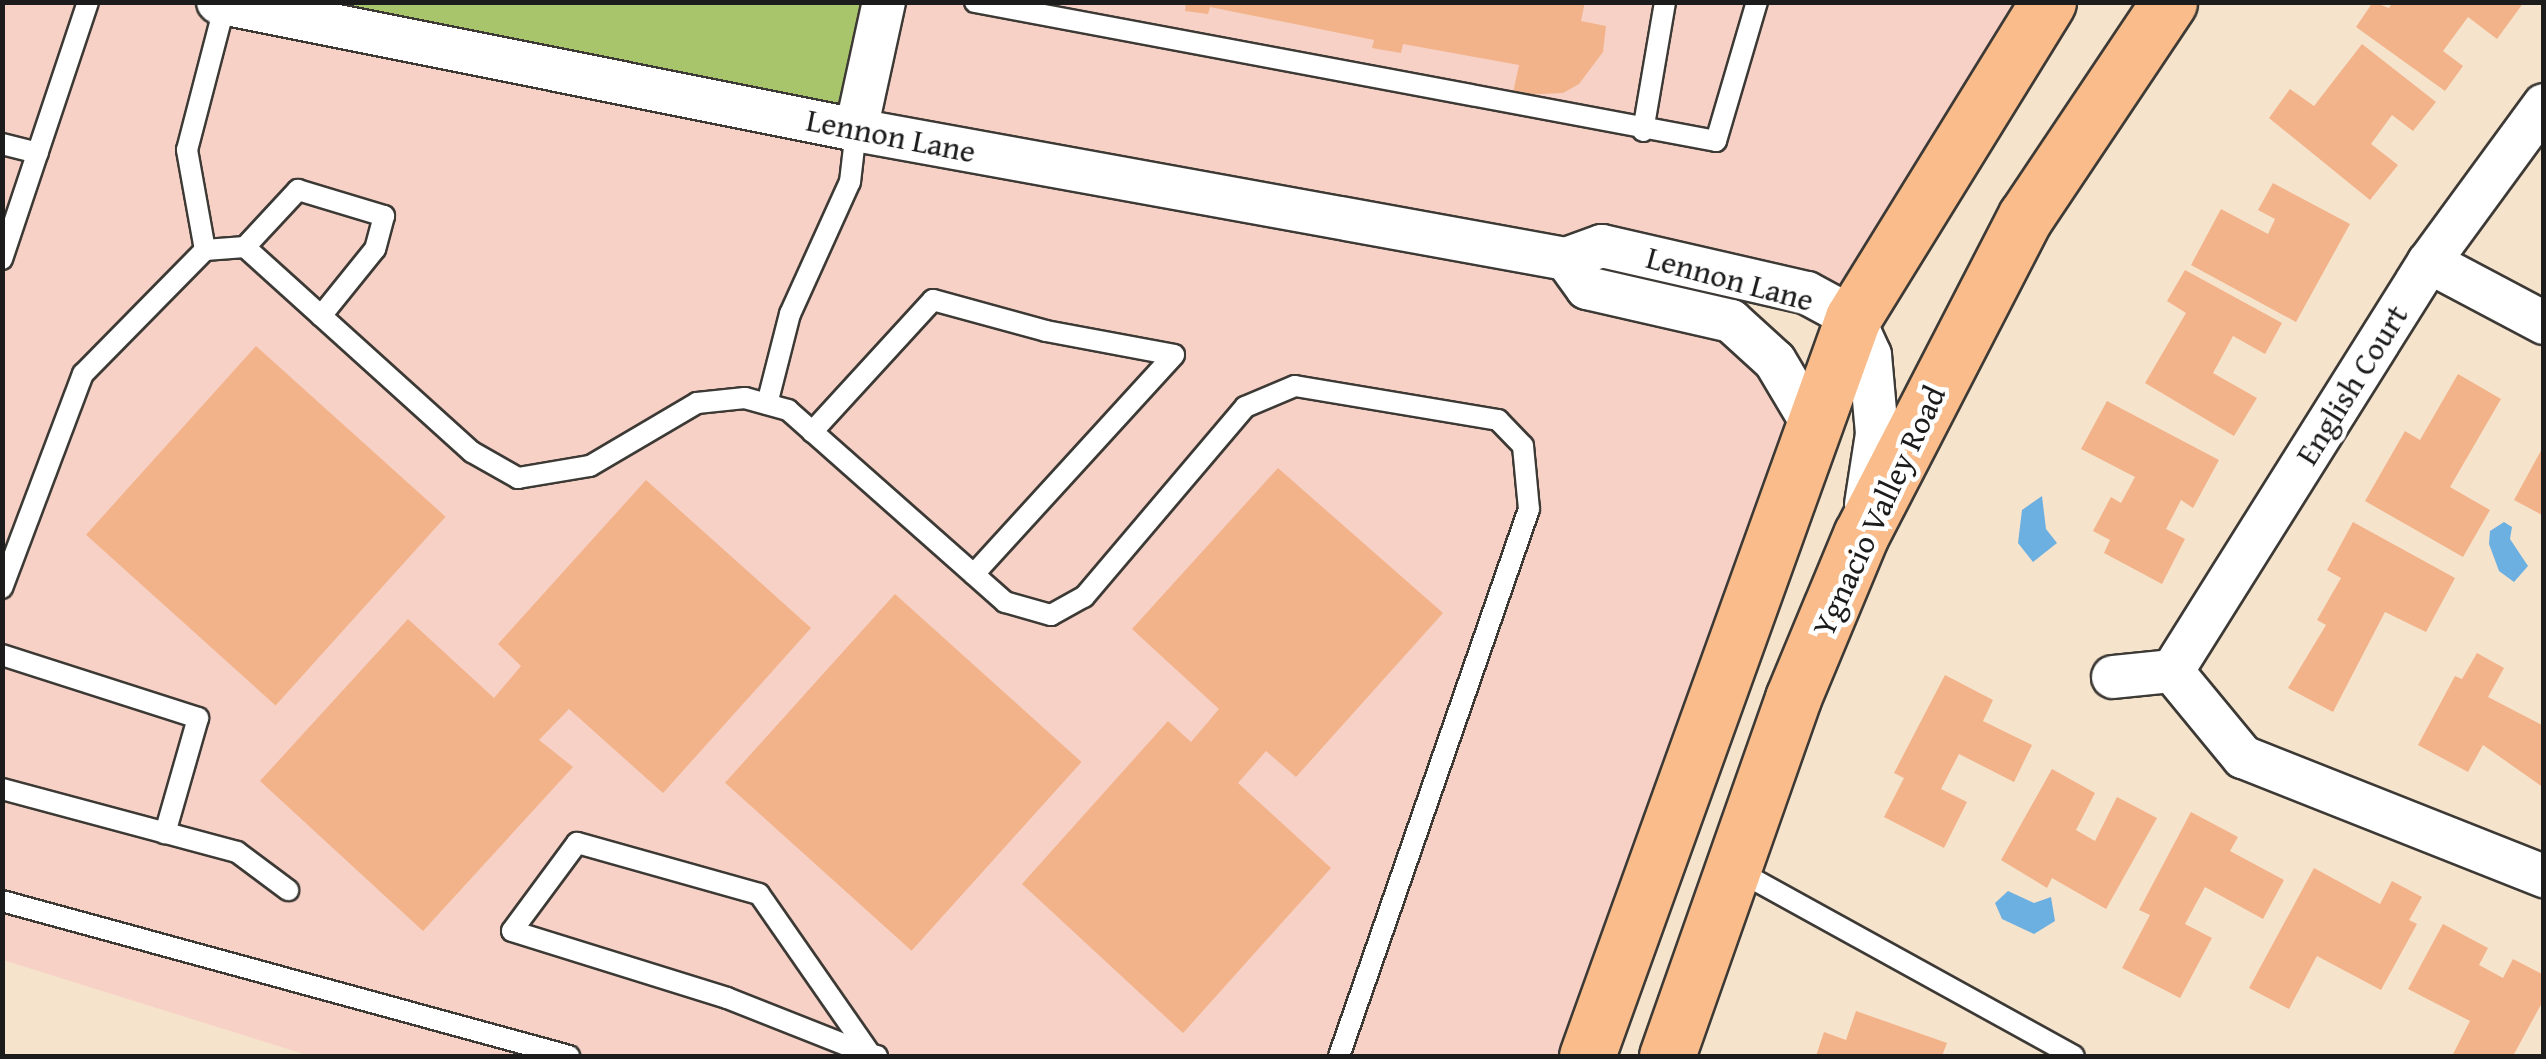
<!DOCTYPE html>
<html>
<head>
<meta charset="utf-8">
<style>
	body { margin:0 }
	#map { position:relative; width:2546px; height:1059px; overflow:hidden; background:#f6e3cc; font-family:"Gentium Book Plus",serif }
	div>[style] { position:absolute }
	.built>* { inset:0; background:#f7d1c6 }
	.green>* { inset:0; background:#a9c56c }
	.water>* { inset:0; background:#6cb0e2 }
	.building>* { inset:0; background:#f2b38a; transform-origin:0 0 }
	.roads { filter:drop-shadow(2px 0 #3d3a36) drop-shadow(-2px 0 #3d3a36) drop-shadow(0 2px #3d3a36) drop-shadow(0 -2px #3d3a36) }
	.service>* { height:20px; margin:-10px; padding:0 10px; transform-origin:10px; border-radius:10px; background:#fff }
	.minor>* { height:42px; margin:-21px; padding:0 21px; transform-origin:21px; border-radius:21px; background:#fff }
	.trunk>* { height:55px; margin:-27.5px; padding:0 27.5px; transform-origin:27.5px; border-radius:27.5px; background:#f9bc8a }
	span { translate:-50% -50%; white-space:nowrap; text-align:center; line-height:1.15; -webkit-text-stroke:9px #fff; paint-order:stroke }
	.street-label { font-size:32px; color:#1c1c1c }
	.frame { position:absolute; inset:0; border:5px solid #1c1c1c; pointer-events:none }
</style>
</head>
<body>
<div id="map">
	<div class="built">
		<i style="clip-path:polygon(3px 3px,2048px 3px,1853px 318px,1567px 259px,1690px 307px,1813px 425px,1587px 1056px,310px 1056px,3px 960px)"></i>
	</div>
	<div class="green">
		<i style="clip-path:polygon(218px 3px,884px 3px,856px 130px)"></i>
	</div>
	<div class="water">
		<i style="clip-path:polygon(2042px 496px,2046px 529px,2057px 543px,2033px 562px,2018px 543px,2022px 510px)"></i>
		<i style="clip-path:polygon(2504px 522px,2512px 527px,2510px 539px,2528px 566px,2514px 582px,2499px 571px,2489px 544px,2490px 531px)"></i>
		<i style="clip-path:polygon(2008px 891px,2034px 903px,2051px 897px,2055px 921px,2034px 934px,2002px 919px,1995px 903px)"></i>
	</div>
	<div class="building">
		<i style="clip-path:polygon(1186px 2px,1585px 2px,1581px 21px,1606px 26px,1603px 52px,1579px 84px,1563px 93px,1519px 95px,1513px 93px,1519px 65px,1403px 44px,1401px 53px,1372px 48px,1374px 40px,1210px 7px,1208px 14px,1185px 11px)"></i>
		<i style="clip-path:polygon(2373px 2px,2389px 8px,2393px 2px,2524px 2px,2497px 39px,2468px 17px,2443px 51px,2463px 66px,2445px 91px,2356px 27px)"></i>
		<i style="clip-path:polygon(2362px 44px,2436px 102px,2413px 131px,2392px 115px,2371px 144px,2398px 165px,2370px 200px,2269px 118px,2290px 89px,2314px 106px)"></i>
		<i style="clip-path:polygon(2273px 183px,2350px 224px,2296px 322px,2191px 265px,2221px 209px,2268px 234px,2275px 219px,2258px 210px)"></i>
		<i style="clip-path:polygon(2185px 270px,2282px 323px,2265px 354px,2233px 336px,2213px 373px,2257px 398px,2234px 436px,2145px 383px,2186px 313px,2167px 301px)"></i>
		<i style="left:256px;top:346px;width:255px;height:254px;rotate:42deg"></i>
		<i style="clip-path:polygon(2458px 374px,2501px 399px,2450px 487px,2490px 510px,2463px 557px,2365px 501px,2405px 431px,2420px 440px)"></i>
		<i style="clip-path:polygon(2107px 401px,2219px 460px,2193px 508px,2181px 500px,2166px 529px,2185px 539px,2162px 584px,2104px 553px,2110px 540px,2093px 531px,2111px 497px,2121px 503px,2135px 477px,2081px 449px)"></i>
		<i style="clip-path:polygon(2544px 445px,2544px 516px,2514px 500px)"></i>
		<i style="clip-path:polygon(1278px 468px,1443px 613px,1296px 777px,1266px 751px,1238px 783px,1331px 868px,1183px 1033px,1022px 884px,1168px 721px,1191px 742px,1219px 709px,1132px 629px)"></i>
		<i style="clip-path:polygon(646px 480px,811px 628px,663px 793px,569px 709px,539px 740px,573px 767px,423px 931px,260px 781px,408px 619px,494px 698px,521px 666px,498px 644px)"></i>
		<i style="clip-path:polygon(2353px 522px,2455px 578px,2426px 632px,2385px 612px,2333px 712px,2288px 688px,2326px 625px,2317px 620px,2341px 578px,2327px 570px)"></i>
		<i style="left:895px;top:594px;width:251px;height:254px;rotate:42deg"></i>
		<i style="clip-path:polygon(2477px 653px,2504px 668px,2488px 697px,2544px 726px,2544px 788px,2483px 745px,2468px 772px,2418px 745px,2455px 676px,2462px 679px)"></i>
		<i style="clip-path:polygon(1945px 675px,1993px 700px,1983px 721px,2032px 745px,2014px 782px,1959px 754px,1941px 789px,1967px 802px,1944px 848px,1884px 817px,1904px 778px,1894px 773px)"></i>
		<i style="clip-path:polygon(2052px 769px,2095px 793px,2076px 830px,2095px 841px,2117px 797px,2157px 818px,2106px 909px,2052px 878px,2047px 888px,2001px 860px)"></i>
		<i style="clip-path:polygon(2191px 812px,2238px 837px,2230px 851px,2284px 880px,2263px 919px,2205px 887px,2185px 924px,2212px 938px,2180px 998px,2122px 968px,2150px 915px,2139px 910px)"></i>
		<i style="clip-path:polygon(2314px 868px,2380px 904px,2392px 881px,2422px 897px,2409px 920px,2417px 924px,2381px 990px,2317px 956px,2289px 1009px,2249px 988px)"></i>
		<i style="clip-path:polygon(2443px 924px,2488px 948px,2479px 965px,2503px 978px,2513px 959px,2544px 975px,2544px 999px,2513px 1056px,2452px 1056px,2470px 1021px,2408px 989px)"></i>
		<i style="clip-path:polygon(1856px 1011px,1947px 1043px,1942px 1056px,1816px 1056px,1824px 1032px,1846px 1040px)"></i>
	</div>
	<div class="roads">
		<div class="service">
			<i style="left:975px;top:2px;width:754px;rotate:10.62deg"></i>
			<i style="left:1716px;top:141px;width:145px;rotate:-73.6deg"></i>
			<i style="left:1643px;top:131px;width:131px;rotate:-80.3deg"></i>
			<i style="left:2px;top:144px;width:37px;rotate:14deg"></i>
			<i style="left:245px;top:247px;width:306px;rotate:42.1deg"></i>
			<i style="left:472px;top:452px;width:53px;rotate:29.5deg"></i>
			<i style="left:518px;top:478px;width:73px;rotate:-9.5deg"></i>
			<i style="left:590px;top:466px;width:124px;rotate:-30.5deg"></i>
			<i style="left:697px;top:403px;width:48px;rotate:-5.9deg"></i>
			<i style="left:745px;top:398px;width:45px;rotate:15.6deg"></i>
			<i style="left:788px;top:410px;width:290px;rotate:41.5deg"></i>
			<i style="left:1005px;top:602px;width:48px;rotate:15.8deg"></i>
			<i style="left:1051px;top:615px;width:38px;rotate:-29deg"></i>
			<i style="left:1084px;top:597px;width:249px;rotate:-49.7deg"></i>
			<i style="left:1245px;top:407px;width:54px;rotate:-22.8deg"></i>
			<i style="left:1295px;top:386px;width:206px;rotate:9.5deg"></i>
			<i style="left:1498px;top:420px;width:36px;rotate:46deg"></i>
			<i style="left:1523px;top:446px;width:63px;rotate:84.6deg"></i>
			<i style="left:1529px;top:509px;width:579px;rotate:109.15deg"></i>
			<i style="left:205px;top:250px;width:102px;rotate:-100.2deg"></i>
			<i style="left:187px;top:150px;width:151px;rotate:-75.4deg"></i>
			<i style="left:2px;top:259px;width:271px;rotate:-71.5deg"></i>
			<i style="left:767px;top:404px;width:93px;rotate:-75.7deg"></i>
			<i style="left:790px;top:314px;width:145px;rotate:-65.6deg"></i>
			<i style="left:850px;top:182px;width:52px;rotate:-83.4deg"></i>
			<i style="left:812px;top:432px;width:179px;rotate:-47.5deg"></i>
			<i style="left:933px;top:300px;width:117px;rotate:15.3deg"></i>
			<i style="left:1046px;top:331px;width:130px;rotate:10.6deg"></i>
			<i style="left:1174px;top:355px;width:297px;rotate:132.4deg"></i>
			<i style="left:2px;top:588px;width:229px;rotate:-69.3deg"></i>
			<i style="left:83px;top:374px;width:174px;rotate:-45.5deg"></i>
			<i style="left:205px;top:250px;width:40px;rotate:-4.3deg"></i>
			<i style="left:245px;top:247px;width:78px;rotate:-47.1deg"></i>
			<i style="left:298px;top:190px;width:90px;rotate:16.8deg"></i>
			<i style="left:384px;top:216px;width:34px;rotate:105deg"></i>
			<i style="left:375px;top:249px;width:86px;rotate:128.9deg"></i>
			<i style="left:2px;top:655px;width:206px;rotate:17.8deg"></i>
			<i style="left:198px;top:718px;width:120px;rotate:106deg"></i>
			<i style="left:2px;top:789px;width:243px;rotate:15deg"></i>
			<i style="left:237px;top:852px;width:64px;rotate:36.7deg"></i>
			<i style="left:1735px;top:869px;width:387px;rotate:28.9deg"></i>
			<i style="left:2px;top:901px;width:588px;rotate:15.29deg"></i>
			<i style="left:871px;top:1055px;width:196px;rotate:-124.8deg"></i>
			<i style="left:759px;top:894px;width:189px;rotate:-164.3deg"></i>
			<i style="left:577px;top:843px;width:109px;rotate:126.5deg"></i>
			<i style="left:512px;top:931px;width:225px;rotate:17.3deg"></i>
			<i style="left:727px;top:998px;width:155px;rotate:21.6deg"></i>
			<i style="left:871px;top:1055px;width:6px;rotate:9deg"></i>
		</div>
		<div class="minor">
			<i style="left:218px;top:2px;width:651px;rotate:11.34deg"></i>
			<i style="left:856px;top:130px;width:722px;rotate:10.3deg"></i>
			<i style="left:1566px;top:259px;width:38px;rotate:-20deg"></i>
			<i style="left:1602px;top:246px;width:210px;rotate:12.9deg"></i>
			<i style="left:1807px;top:293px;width:52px;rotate:28.5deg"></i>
			<i style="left:1853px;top:318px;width:41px;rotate:65.3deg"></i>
			<i style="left:1870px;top:355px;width:79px;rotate:84.9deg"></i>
			<i style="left:1877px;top:434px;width:71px;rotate:98.9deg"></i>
			<i style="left:2544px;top:105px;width:195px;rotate:126.2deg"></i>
			<i style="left:2429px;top:262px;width:483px;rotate:122.1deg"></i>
			<i style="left:2172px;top:671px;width:112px;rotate:50.5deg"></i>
			<i style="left:2243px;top:757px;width:324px;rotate:21.6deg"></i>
			<i style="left:856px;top:130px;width:131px;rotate:-77.7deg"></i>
			<i style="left:1566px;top:259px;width:36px;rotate:54deg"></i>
			<i style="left:1587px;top:288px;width:148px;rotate:12.9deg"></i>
			<i style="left:1731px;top:321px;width:59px;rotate:42.3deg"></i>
			<i style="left:1775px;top:361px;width:74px;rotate:59.3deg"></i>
			<i style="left:2429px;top:262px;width:130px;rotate:27.9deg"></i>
			<i style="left:2113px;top:677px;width:59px;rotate:-5.8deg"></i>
		</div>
		<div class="trunk">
			<i style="left:1587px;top:1056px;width:784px;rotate:-70.18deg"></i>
			<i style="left:1853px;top:318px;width:371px;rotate:-58.3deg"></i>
			<i style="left:1667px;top:1056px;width:380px;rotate:-70.6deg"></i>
			<i style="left:1793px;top:698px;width:177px;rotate:-67.4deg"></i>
			<i style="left:1861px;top:535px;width:359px;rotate:-62.7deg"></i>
			<i style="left:2026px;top:216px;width:257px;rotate:-56.2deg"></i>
		</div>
	</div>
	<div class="street-label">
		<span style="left:891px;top:136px;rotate:11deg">Lennon Lane</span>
		<span style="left:1730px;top:279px;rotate:15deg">Lennon Lane</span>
		<span style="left:2352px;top:385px;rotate:-58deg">English Court</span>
		<span style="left:1879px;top:511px;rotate:-65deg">Ygnacio Valley Road</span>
	</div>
	<div class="frame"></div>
</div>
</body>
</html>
